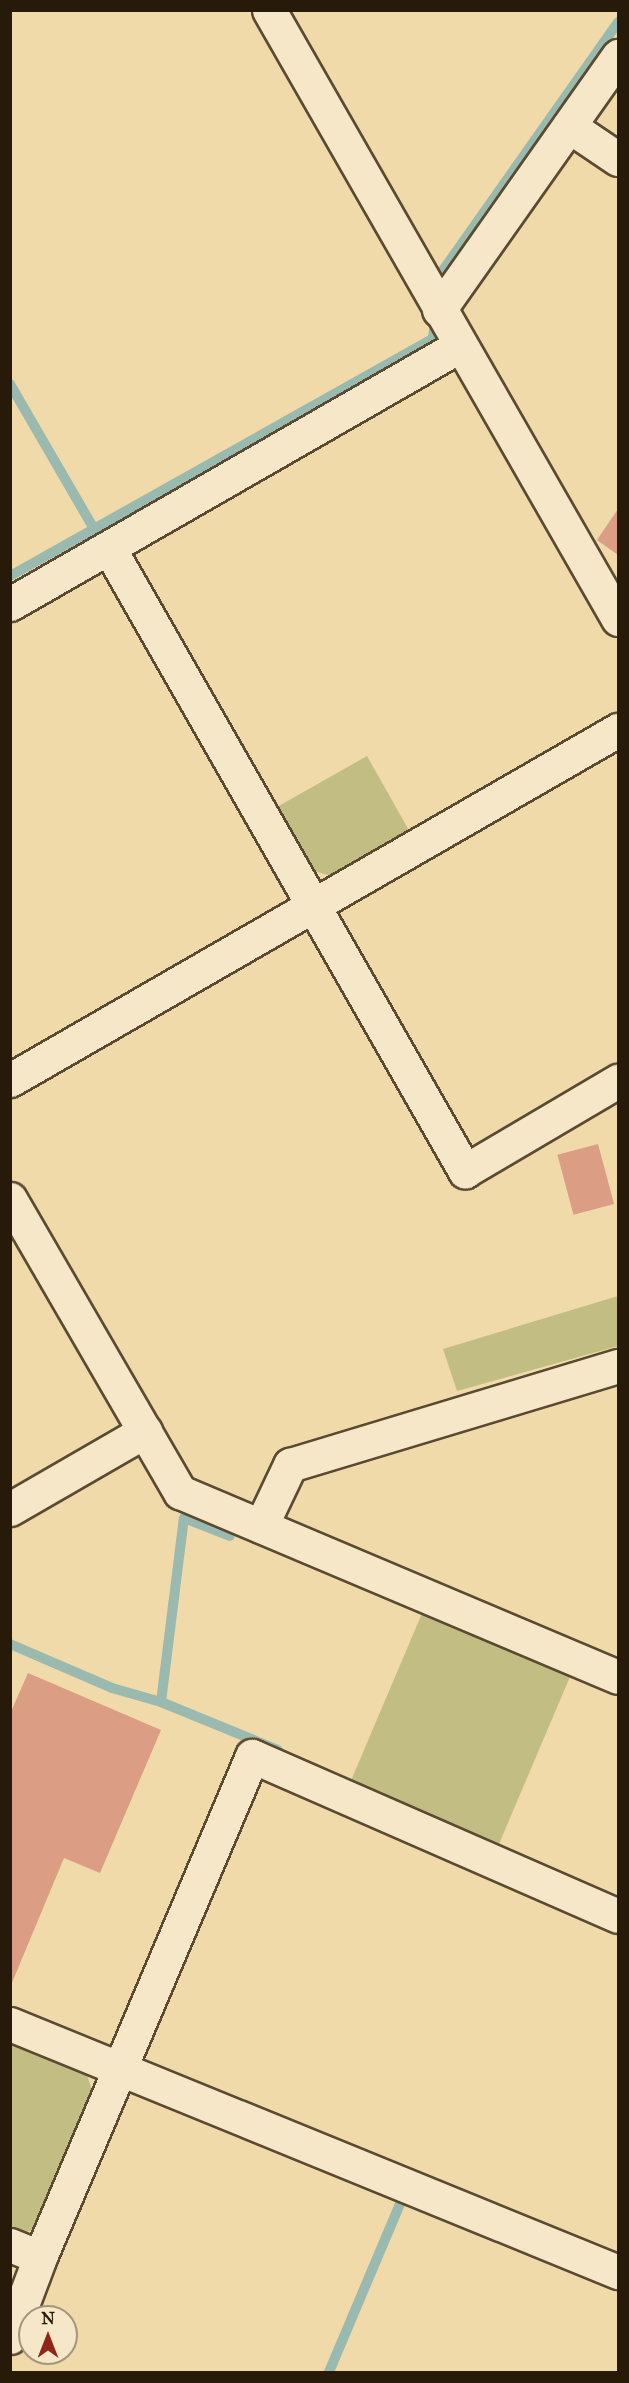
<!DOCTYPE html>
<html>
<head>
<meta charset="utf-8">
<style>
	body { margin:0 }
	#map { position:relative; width:629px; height:2383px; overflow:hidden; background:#f0daa9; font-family:"IM FELL Great Primer",serif }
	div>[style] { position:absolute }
	.green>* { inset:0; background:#c2bd82; transform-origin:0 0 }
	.stream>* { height:10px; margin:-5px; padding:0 5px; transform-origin:5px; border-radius:5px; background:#9bbaaf }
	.building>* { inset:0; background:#dc9d85; transform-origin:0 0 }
	.roads { filter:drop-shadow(2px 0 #5a4a31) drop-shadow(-2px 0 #5a4a31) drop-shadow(0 2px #5a4a31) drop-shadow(0 -2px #5a4a31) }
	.minor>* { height:33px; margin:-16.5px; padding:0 16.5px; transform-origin:16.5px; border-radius:16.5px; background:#f5e7c7 }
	span { translate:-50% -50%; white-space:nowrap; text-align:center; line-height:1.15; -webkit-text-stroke:6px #f5e7c7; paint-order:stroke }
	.frame { position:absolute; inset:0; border:12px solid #281a09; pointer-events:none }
	.north { position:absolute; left:18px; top:2305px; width:60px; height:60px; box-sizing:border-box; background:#f5e7c7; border:2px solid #a3957b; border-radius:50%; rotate:0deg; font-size:16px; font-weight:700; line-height:24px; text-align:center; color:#281a09 }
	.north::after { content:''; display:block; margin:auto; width:21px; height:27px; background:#8f2418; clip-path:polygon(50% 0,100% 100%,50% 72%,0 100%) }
</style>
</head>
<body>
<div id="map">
	<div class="green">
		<i style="clip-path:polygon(367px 756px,411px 834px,335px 877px,314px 871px,277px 807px)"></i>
		<i style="clip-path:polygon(618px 1296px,618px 1346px,457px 1391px,443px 1349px)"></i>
		<i style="left:423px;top:1611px;width:161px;height:188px;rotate:23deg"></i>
		<i style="clip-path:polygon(10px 2038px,85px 2069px,93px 2093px,40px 2227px,16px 2236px,10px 2234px)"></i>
	</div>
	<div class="stream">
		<i style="left:439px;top:276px;width:311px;rotate:-54.8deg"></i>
		<i style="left:10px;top:384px;width:165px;rotate:59.9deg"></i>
		<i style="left:10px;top:576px;width:485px;rotate:-29.3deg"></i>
		<i style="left:433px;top:339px;width:9px;rotate:-84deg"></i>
		<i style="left:10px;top:1644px;width:111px;rotate:23.3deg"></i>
		<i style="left:112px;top:1688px;width:51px;rotate:15.9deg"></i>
		<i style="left:161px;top:1702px;width:126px;rotate:22.3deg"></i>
		<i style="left:161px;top:1702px;width:185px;rotate:-82.9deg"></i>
		<i style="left:184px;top:1518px;width:49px;rotate:21.4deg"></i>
		<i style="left:329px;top:2372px;width:190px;rotate:-67.1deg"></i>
	</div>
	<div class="building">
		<i style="clip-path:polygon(618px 509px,618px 555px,597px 540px)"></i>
		<i style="left:598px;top:1144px;width:62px;height:42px;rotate:75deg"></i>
		<i style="clip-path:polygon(28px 1673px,161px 1730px,100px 1873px,64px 1858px,11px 1985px,10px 1714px)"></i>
	</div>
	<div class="roads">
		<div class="minor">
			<i style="left:269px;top:10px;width:702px;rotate:60.18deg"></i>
			<i style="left:569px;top:126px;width:59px;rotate:34deg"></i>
			<i style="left:439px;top:310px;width:311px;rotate:-54.8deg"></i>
			<i style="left:109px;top:548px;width:718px;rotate:60.26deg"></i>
			<i style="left:465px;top:1171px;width:178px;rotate:-30.5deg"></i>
			<i style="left:10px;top:604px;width:518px;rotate:-29.88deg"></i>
			<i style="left:10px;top:1080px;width:702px;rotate:-29.93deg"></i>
			<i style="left:10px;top:1199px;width:339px;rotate:59.9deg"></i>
			<i style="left:180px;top:1492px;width:475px;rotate:22.9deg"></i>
			<i style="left:10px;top:1509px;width:156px;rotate:-30deg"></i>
			<i style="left:261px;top:1526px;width:68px;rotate:-64.6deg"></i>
			<i style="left:290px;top:1465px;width:343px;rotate:-16.8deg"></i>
			<i style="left:10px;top:2024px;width:657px;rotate:22.19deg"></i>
			<i style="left:10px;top:2245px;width:32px;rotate:22deg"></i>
			<i style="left:10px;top:2337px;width:85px;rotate:-69.4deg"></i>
			<i style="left:40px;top:2257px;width:544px;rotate:-67.06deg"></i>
			<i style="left:252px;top:1756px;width:399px;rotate:23.6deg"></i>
		</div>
	</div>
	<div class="frame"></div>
	<div class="north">N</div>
</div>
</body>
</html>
